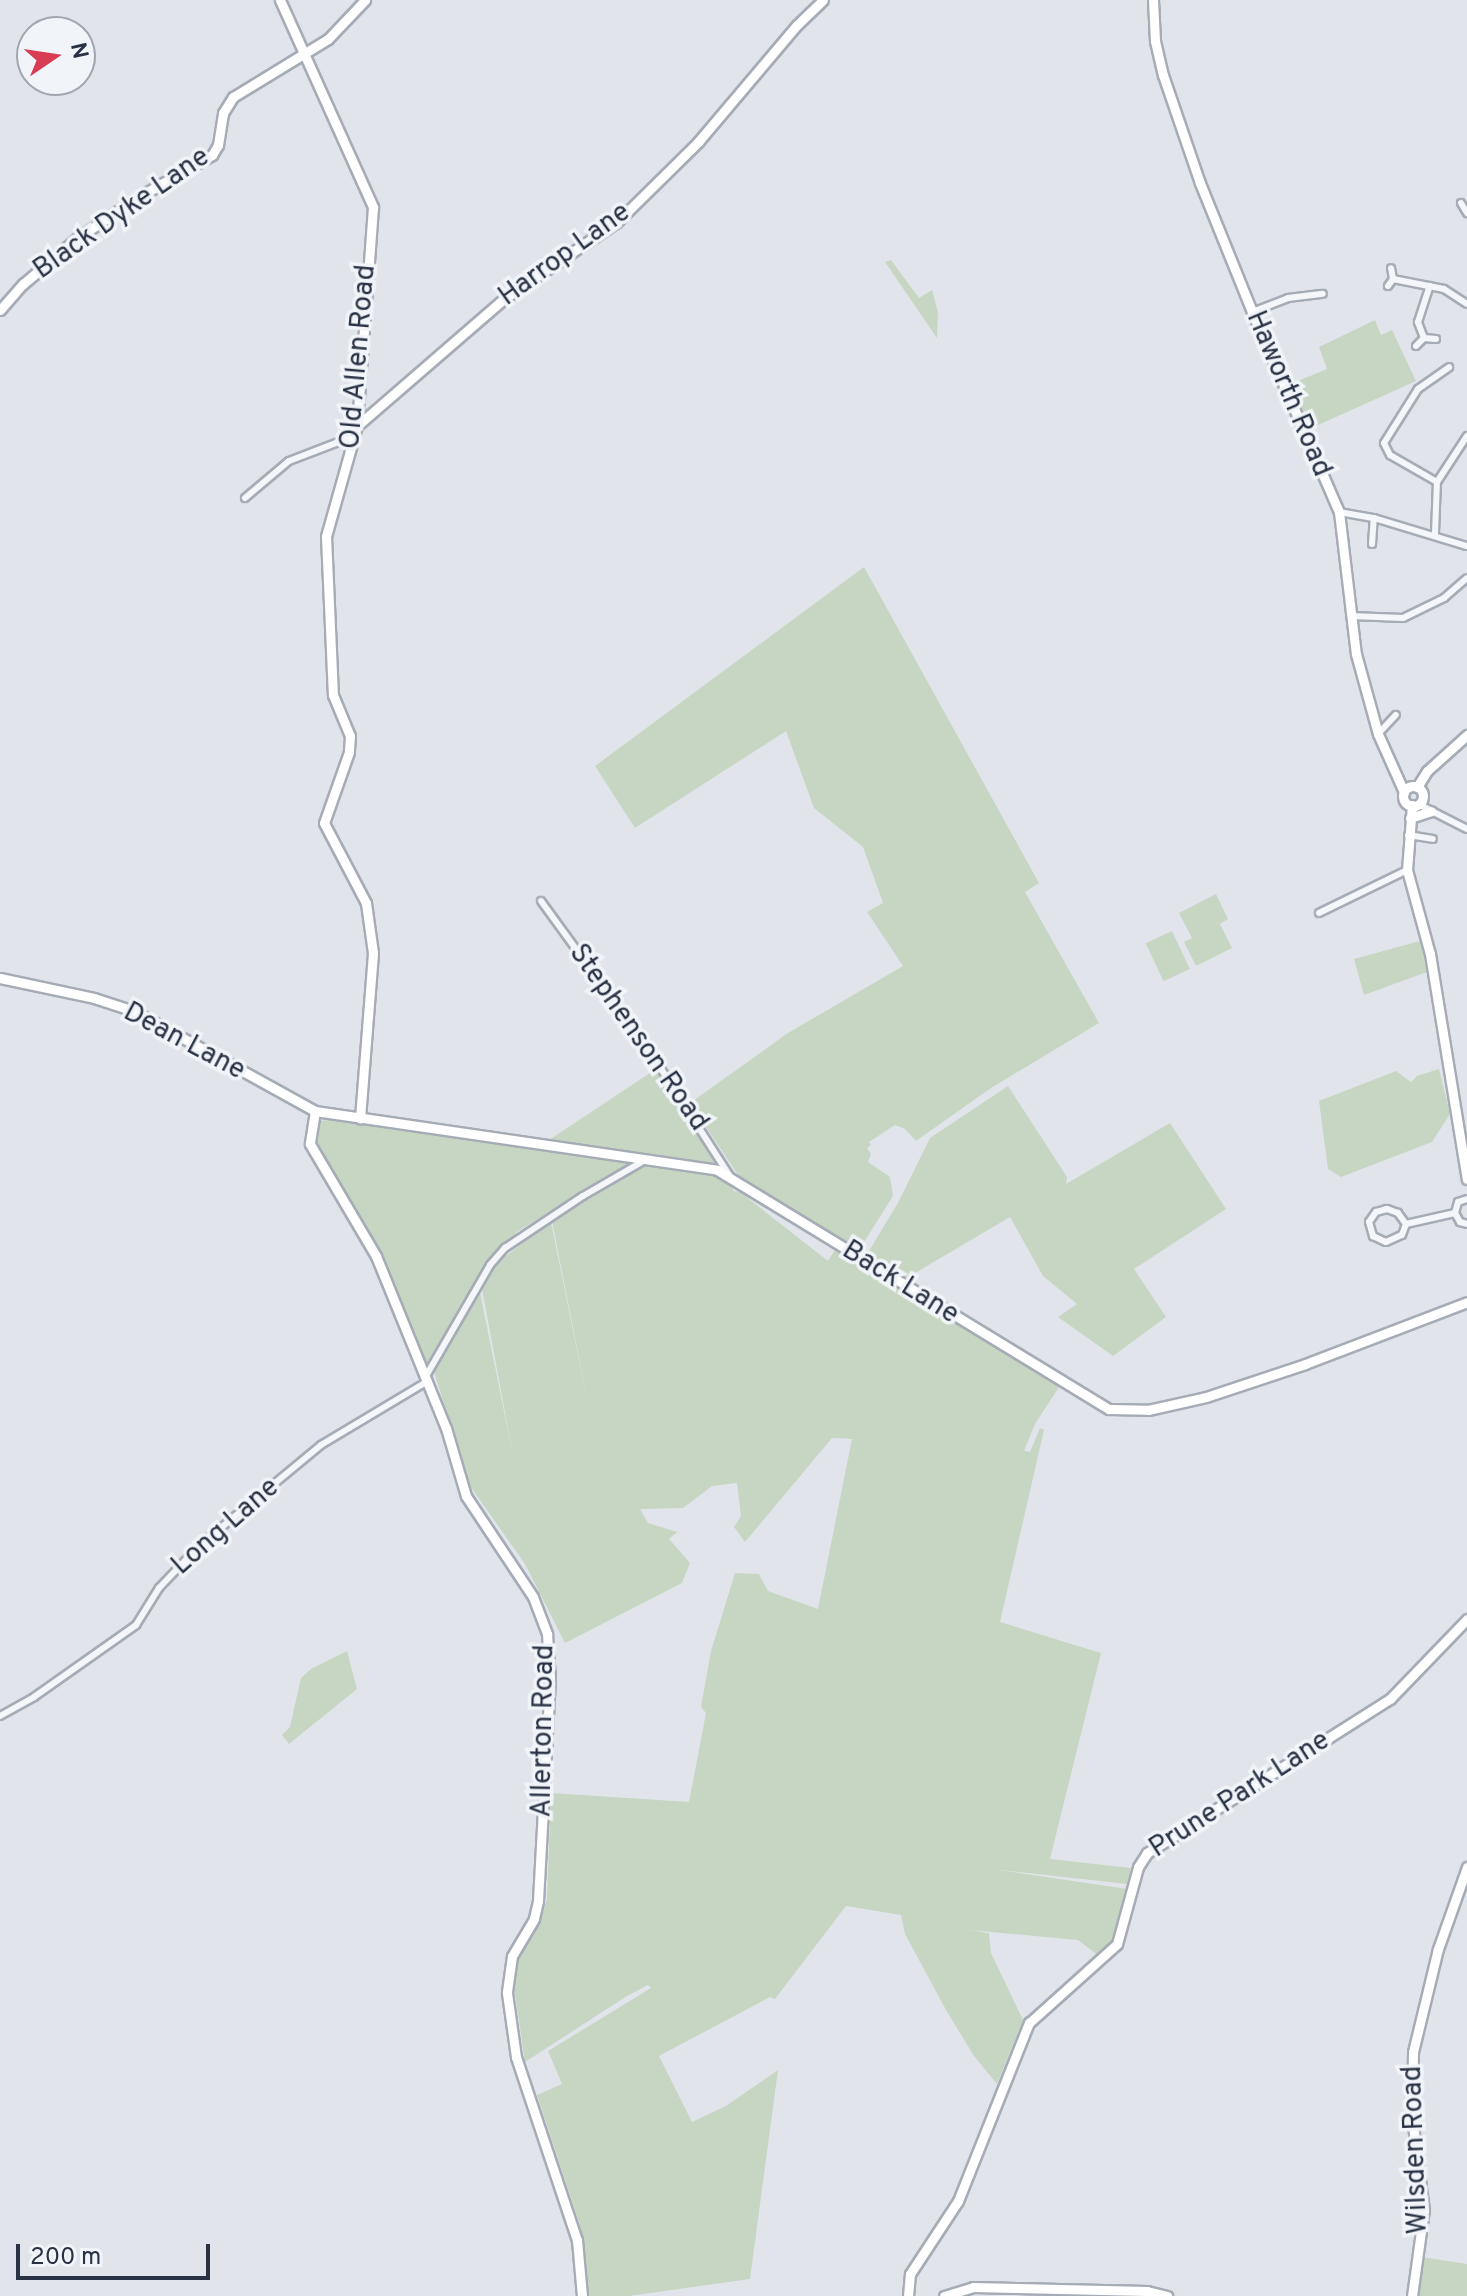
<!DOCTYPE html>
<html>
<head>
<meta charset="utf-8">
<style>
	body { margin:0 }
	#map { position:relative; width:1467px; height:2296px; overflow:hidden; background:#e1e5eb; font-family:Overpass,sans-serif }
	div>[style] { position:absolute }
	.green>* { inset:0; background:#c7d6c2; transform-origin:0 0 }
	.roads { filter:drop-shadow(2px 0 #a6acb6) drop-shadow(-2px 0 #a6acb6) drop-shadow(0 2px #a6acb6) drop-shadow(0 -2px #a6acb6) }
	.street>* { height:6px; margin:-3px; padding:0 3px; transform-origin:3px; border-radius:3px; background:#f5f6f9 }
	.secondary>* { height:9px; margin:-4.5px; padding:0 4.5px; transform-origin:4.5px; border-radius:4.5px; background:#fff }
	.secondary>.ring { margin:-4.5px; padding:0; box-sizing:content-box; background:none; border:9px solid #fff; border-radius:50% }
	span { translate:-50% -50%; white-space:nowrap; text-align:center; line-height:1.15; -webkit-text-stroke:7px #f1f4f8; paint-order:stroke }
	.street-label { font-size:28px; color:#283244 }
	.north { position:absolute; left:16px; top:16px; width:80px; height:80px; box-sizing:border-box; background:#f1f4f8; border:2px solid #a1a6b0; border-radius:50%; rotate:77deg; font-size:22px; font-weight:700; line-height:32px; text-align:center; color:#283244 }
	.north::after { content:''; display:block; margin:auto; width:28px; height:36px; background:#d93d53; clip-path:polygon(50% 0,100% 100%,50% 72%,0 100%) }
	.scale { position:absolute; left:16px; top:2244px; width:194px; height:36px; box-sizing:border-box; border:4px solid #283244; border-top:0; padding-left:10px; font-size:24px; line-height:28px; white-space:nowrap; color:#283244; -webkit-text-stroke:6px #f1f4f8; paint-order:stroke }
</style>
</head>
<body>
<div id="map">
	<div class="green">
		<i style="clip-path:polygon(891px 260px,919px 298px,932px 290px,938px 312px,937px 338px,885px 262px)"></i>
		<i style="clip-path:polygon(1375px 320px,1381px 335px,1392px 330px,1416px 381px,1307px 430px,1288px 385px,1327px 369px,1319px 347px)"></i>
		<i style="clip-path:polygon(864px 567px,1039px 883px,1025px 892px,1099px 1023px,991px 1088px,916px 1141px,905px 1129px,895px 1125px,869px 1142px,871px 1145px,867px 1148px,871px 1154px,868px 1162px,890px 1177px,893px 1196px,859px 1250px,740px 1178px,690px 1103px,788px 1033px,903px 966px,867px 912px,883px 903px,863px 847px,814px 808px,786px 731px,635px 828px,595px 766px)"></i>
		<i style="clip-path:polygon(1216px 894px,1228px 919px,1220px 924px,1232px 948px,1196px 966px,1184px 942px,1192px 938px,1179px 913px)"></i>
		<i style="left:1172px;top:931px;width:42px;height:29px;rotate:65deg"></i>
		<i style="clip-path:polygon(1420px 941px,1427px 972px,1364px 995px,1354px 959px)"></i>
		<i style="clip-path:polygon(659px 1067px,724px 1165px,549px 1140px)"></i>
		<i style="clip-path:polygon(1439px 1069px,1450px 1114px,1432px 1142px,1341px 1177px,1328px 1169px,1319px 1101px,1396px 1071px,1411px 1082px,1417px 1076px)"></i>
		<i style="clip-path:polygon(1008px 1086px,1067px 1177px,1066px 1184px,1170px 1123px,1226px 1209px,1134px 1269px,1166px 1317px,1113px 1356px,1058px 1317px,1077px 1304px,1043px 1276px,1010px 1217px,905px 1279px,866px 1256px,899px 1201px,930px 1138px)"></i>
		<i style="clip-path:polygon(340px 1119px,632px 1162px,518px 1231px,500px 1248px,465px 1298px,426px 1365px,381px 1255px,314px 1137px,319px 1121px)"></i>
		<i style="clip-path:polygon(648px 1164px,718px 1175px,732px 1183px,733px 1191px,740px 1192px,828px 1261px,836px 1248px,1059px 1387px,1035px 1424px,1024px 1451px,1030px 1452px,1040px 1428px,1044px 1430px,1000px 1622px,1101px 1653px,1050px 1859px,1131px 1868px,1127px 1884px,992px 1869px,1127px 1889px,1113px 1943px,1096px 1954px,1078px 1940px,969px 1930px,989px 1933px,991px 1953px,1023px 2020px,997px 2084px,974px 2056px,946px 2010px,905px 1934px,901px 1915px,846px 1906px,775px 1999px,770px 1997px,659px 2056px,692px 2122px,726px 2106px,778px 2070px,750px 2279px,629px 2296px,589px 2296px,580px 2225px,537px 2095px,562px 2084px,548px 2051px,651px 1988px,648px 1985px,627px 1996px,525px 2062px,512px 1973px,517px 1958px,540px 1922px,547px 1898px,551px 1793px,689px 1802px,706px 1713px,701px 1707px,711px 1651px,735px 1573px,759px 1574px,768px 1591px,818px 1609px,852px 1439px,832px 1438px,745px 1542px,734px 1527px,741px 1516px,737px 1483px,712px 1486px,683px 1508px,640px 1509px,648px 1523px,677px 1532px,669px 1539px,690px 1563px,682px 1583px,565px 1643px,525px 1564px,470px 1486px,434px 1372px,480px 1292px,513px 1456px,482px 1289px,499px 1261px,551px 1222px,591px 1419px,552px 1221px)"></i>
		<i style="clip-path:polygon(347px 1651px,357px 1689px,289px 1744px,282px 1735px,290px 1727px,301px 1678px,311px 1669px)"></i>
		<i style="clip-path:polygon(1421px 2257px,1467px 2264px,1467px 2296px,1416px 2296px)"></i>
	</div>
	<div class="roads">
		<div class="street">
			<i style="left:1461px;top:203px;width:12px;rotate:59deg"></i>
			<i style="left:1393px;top:279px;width:52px;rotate:11.1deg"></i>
			<i style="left:1444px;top:289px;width:27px;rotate:33deg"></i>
			<i style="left:1388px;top:286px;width:9px;rotate:-54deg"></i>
			<i style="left:1393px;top:279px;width:11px;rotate:-100deg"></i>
			<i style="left:1252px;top:312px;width:39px;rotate:-21deg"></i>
			<i style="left:1288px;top:298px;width:35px;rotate:-7deg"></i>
			<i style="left:1424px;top:338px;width:17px;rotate:-111deg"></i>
			<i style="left:1418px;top:322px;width:38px;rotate:-72deg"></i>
			<i style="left:1416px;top:346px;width:11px;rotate:-45deg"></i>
			<i style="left:1424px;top:338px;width:12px;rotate:5deg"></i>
			<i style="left:1437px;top:482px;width:54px;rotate:-150.1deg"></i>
			<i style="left:1390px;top:455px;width:13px;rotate:-117deg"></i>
			<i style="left:1384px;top:443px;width:64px;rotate:-57.8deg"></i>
			<i style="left:1418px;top:389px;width:38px;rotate:-35deg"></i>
			<i style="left:245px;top:498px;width:57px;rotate:-40.1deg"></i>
			<i style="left:289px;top:461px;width:70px;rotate:-21deg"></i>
			<i style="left:1339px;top:512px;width:36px;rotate:10deg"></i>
			<i style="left:1374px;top:518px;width:97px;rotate:16.8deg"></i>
			<i style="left:1435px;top:533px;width:51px;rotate:-87.8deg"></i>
			<i style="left:1437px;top:482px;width:55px;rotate:-56.9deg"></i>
			<i style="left:1372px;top:544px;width:26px;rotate:-86deg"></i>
			<i style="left:1351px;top:616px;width:52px;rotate:2.2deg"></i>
			<i style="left:1403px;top:618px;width:46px;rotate:-26deg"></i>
			<i style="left:1444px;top:598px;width:30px;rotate:-41deg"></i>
			<i style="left:1378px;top:734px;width:26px;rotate:-47deg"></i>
			<i style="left:1418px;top:804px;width:55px;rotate:27deg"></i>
			<i style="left:1408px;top:835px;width:25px;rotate:9deg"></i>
			<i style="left:541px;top:901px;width:180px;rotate:54deg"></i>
			<i style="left:647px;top:1047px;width:156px;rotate:57.3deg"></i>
			<i style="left:1319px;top:913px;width:98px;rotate:-26deg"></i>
			<i style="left:1467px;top:1199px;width:9px;rotate:162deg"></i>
			<i style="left:1458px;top:1202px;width:11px;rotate:105deg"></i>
			<i style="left:1455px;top:1213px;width:10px;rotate:61deg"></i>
			<i style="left:1460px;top:1222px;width:7px;rotate:16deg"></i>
			<i style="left:1406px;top:1224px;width:14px;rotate:-126deg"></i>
			<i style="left:1398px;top:1213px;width:12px;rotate:-160deg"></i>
			<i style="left:1387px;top:1209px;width:11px;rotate:165deg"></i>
			<i style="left:1376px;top:1212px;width:12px;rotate:125deg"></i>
			<i style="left:1369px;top:1222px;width:15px;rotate:74deg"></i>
			<i style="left:1373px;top:1236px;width:14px;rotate:25deg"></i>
			<i style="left:1386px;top:1242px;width:17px;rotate:-24deg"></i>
			<i style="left:1402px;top:1235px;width:12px;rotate:-70deg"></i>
			<i style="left:1406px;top:1224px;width:50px;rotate:-12.7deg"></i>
			<i style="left:426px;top:1376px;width:128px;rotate:-60deg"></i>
			<i style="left:490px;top:1265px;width:23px;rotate:-49deg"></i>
			<i style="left:505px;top:1248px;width:94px;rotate:-33.7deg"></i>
			<i style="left:583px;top:1196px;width:72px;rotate:-30.1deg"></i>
			<i style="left:0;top:1716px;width:39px;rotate:-29deg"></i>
			<i style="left:34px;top:1697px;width:125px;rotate:-35.2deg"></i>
			<i style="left:136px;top:1625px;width:44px;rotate:-58.1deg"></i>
			<i style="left:159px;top:1588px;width:58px;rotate:-46.4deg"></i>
			<i style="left:199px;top:1546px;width:158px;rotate:-39.6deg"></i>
			<i style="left:321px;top:1445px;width:125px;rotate:-30.9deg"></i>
		</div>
		<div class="secondary">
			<i style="left:280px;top:0;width:227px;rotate:65.8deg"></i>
			<i style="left:373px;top:207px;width:220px;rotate:94.2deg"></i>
			<i style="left:357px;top:426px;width:114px;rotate:105.7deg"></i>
			<i style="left:326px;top:536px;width:159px;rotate:87.5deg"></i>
			<i style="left:333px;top:695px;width:44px;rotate:67.5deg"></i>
			<i style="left:350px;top:736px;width:16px;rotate:94deg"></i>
			<i style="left:349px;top:752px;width:75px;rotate:109.4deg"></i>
			<i style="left:324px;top:823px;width:90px;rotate:62.3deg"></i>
			<i style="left:366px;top:903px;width:50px;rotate:82deg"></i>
			<i style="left:373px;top:953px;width:166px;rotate:94.5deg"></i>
			<i style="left:1153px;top:0;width:41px;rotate:87.2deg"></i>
			<i style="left:1155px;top:41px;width:35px;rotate:77deg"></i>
			<i style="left:1163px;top:75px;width:114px;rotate:71.1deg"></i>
			<i style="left:1200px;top:183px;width:139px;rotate:68deg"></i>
			<i style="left:1252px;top:312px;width:218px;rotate:66.5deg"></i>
			<i style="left:1339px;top:512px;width:143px;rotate:83.2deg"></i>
			<i style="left:1356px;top:654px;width:83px;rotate:74.6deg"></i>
			<i style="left:1378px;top:734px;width:64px;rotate:65.9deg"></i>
			<i style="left:0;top:310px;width:35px;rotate:-49deg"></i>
			<i style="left:23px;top:284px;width:70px;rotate:-40.3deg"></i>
			<i style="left:76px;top:239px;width:71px;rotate:-34.1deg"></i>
			<i style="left:135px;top:199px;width:89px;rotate:-29.7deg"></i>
			<i style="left:212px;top:155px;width:12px;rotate:-59deg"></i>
			<i style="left:218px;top:145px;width:32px;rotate:-81deg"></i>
			<i style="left:223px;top:113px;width:19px;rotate:-58deg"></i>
			<i style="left:233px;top:97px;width:111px;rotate:-31.4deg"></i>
			<i style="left:328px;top:39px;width:54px;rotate:-46.5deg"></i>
			<i style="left:357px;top:426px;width:196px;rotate:-40.9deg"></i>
			<i style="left:505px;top:298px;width:135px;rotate:-34.2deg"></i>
			<i style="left:617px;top:222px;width:114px;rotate:-44.6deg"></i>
			<i style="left:698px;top:142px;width:153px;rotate:-49.8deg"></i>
			<i style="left:797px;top:25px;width:36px;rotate:-44deg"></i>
			<i class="ring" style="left:1403px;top:786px;width:11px;height:11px"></i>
			<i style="left:1417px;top:787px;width:19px;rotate:-58deg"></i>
			<i style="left:1427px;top:771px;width:54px;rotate:-42deg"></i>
			<i style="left:1412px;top:805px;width:65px;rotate:94.4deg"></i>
			<i style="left:1407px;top:870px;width:87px;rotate:74.7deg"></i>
			<i style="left:1430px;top:954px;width:228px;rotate:80.7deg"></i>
			<i style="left:1410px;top:818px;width:22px;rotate:-18deg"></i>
			<i style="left:0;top:978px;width:96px;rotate:12deg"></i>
			<i style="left:94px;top:998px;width:42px;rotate:18deg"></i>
			<i style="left:134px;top:1011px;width:207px;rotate:28.9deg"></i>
			<i style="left:315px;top:1111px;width:406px;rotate:8.3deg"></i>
			<i style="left:717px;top:1170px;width:459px;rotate:31.4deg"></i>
			<i style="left:1109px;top:1409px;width:39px;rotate:1deg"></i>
			<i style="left:1148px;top:1410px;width:59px;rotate:-12.6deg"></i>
			<i style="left:1206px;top:1397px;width:104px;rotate:-18.4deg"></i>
			<i style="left:1305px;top:1364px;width:173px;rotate:-20.9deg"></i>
			<i style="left:315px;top:1111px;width:33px;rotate:99deg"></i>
			<i style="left:310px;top:1144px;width:130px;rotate:59.5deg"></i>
			<i style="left:376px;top:1256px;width:186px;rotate:67.9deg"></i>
			<i style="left:446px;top:1428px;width:71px;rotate:73.6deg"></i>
			<i style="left:466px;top:1496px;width:121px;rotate:56.4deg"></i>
			<i style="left:533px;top:1597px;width:40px;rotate:69deg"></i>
			<i style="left:547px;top:1634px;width:45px;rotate:86.2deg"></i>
			<i style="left:550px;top:1679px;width:222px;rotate:93.1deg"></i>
			<i style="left:538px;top:1901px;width:18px;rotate:103deg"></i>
			<i style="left:534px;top:1919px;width:43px;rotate:120.7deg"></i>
			<i style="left:512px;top:1956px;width:37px;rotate:98deg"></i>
			<i style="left:507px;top:1993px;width:65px;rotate:82deg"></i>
			<i style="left:516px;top:2057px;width:193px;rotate:71.6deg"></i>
			<i style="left:577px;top:2240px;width:56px;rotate:84.9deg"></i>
			<i style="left:908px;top:2296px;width:22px;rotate:-85deg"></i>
			<i style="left:910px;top:2274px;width:87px;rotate:-56.7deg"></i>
			<i style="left:958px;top:2201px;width:192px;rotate:-68.3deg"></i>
			<i style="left:1029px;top:2023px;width:118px;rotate:-41.9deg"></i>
			<i style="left:1117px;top:1944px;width:80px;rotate:-74.7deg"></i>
			<i style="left:1138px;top:1867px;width:17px;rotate:-57deg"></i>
			<i style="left:1147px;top:1853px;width:288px;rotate:-32.4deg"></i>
			<i style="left:1390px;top:1699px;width:111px;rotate:-46.1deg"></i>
			<i style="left:944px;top:2296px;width:30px;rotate:-17deg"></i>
			<i style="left:973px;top:2287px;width:174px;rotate:1.3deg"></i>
			<i style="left:1147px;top:2291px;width:21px;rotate:14deg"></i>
			<i style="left:1412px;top:2296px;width:87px;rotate:-82.1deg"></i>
			<i style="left:1424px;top:2210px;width:94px;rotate:-97.4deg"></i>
			<i style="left:1412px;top:2117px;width:65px;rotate:-89.1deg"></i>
			<i style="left:1413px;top:2052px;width:106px;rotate:-76.4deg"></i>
			<i style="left:1438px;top:1949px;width:87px;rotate:-70.5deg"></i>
		</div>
	</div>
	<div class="street-label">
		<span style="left:122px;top:214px;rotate:-35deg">Black Dyke Lane</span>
		<span style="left:565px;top:255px;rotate:-36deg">Harrop Lane</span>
		<span style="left:359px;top:357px;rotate:-85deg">Old Allen Road</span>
		<span style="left:1288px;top:394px;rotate:67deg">Haworth Road</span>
		<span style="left:638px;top:1038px;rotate:55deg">Stephenson Road</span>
		<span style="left:184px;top:1042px;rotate:28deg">Dean Lane</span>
		<span style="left:900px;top:1283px;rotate:32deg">Back Lane</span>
		<span style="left:226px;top:1527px;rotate:-41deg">Long Lane</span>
		<span style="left:544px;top:1731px;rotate:-89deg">Allerton Road</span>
		<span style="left:1240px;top:1795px;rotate:-33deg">Prune Park Lane</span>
		<span style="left:1416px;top:2150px;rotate:-92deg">Wilsden Road</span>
	</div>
	<div class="north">N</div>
	<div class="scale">200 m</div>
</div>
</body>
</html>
